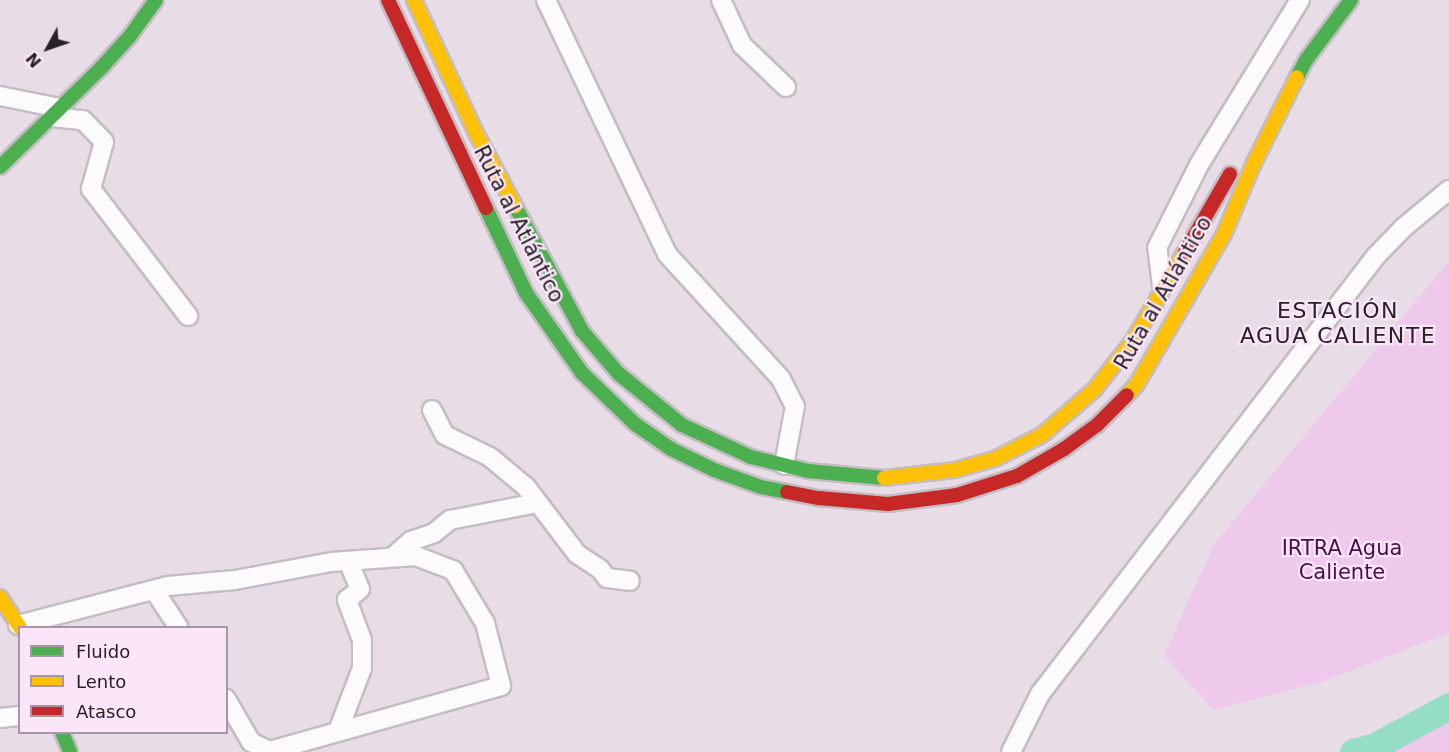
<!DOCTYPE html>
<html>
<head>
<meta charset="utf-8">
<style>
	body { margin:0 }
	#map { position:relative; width:1449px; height:752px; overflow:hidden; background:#e8dde7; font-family:"DejaVu Sans",sans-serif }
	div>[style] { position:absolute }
	.green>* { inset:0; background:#eec9eb }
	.river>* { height:27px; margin:-13.5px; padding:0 13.5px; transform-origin:13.5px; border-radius:13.5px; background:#95ddc4 }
	.roads { filter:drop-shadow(2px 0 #c4bdc3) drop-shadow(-2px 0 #c4bdc3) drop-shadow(0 2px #c4bdc3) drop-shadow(0 -2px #c4bdc3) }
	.street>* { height:18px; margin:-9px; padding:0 9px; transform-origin:9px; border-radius:9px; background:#fcfafb }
	.fast>* { height:14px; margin:-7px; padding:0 7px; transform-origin:7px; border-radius:7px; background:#4caf50 }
	.slow>* { height:14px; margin:-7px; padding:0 7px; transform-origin:7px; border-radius:7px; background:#ffc107 }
	.jam>* { height:14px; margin:-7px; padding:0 7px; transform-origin:7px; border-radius:7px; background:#c62828 }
	span { translate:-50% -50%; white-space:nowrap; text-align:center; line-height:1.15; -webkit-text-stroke:4.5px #fae6f8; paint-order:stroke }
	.street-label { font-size:21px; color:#282127 }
	.park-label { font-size:21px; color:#4b0e4a }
	.neighbourhood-label { font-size:22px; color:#282127; letter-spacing:1.5px }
	.legend { position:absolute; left:18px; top:626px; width:210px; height:108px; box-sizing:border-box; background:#fae6f8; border:2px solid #a697a4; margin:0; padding:8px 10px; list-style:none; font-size:18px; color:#282127 }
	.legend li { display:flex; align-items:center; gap:12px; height:30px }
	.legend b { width:30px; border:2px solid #a697a4 }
	.north { position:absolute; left:18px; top:18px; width:60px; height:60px; -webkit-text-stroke:4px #fae6f8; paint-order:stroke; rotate:230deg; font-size:16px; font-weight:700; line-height:24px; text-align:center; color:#282127 }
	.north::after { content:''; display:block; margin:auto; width:21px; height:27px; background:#282127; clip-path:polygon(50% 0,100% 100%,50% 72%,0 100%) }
</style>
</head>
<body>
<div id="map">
	<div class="green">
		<i style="clip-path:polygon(1449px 261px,1449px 633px,1321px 682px,1214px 710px,1164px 656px,1213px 546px)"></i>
		<i style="clip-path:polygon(1449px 722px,1449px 752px,1366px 752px)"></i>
	</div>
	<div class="river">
		<i style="left:1353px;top:752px;width:23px;rotate:-15deg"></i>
		<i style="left:1375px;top:746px;width:84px;rotate:-28.4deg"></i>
	</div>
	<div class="roads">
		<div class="street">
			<i style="left:546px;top:0;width:281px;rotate:64.5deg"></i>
			<i style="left:667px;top:254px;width:169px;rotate:47.6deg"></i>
			<i style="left:781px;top:379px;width:30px;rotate:63deg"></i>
			<i style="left:795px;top:406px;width:60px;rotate:100.6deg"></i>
			<i style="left:721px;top:0;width:50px;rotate:65deg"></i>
			<i style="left:742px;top:45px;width:61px;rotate:43.7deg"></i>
			<i style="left:0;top:96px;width:61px;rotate:11.3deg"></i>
			<i style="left:52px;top:117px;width:31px;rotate:6deg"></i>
			<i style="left:83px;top:120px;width:30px;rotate:46deg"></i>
			<i style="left:104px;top:142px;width:49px;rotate:105.5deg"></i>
			<i style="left:91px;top:189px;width:160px;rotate:52.6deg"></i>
			<i style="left:1162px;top:286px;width:38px;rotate:-97deg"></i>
			<i style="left:1157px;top:248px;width:95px;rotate:-63.2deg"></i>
			<i style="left:1200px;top:163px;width:191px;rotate:-58.5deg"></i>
			<i style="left:432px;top:410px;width:28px;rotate:63deg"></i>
			<i style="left:445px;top:435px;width:50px;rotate:26.1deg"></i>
			<i style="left:490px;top:457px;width:47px;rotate:39.8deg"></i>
			<i style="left:526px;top:487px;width:84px;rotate:52.7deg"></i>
			<i style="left:577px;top:554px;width:27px;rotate:33deg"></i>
			<i style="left:600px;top:569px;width:11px;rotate:52deg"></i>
			<i style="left:607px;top:578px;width:23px;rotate:7deg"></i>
			<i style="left:393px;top:557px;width:24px;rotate:-42deg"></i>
			<i style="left:411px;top:541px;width:24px;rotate:-19deg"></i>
			<i style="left:434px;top:533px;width:21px;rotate:-39deg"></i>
			<i style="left:450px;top:520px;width:89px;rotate:-11.1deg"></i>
			<i style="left:154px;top:590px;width:45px;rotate:56.7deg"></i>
			<i style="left:18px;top:625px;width:155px;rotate:-14.6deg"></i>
			<i style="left:168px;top:586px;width:67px;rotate:-5.1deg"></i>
			<i style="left:235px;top:580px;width:98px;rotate:-10.6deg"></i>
			<i style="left:331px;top:562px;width:85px;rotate:-4deg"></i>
			<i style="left:416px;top:556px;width:40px;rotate:21deg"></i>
			<i style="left:453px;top:570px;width:62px;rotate:58.9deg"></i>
			<i style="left:485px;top:623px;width:65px;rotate:75.7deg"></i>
			<i style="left:501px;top:686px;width:241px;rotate:164.3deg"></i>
			<i style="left:269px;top:751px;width:20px;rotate:-153deg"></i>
			<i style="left:251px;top:742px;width:50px;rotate:-120.2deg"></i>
			<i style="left:0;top:718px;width:20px;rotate:-6deg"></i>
			<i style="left:338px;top:731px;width:67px;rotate:-69.1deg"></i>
			<i style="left:362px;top:668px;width:28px;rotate:-90deg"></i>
			<i style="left:362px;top:640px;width:43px;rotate:-110.6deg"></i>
			<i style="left:347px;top:600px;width:17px;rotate:-40deg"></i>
			<i style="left:360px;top:589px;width:30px;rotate:-113deg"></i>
			<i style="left:1011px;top:752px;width:65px;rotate:-63.4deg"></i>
			<i style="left:1040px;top:694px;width:552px;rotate:-52.51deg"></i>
			<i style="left:1376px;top:256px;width:39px;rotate:-46deg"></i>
			<i style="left:1403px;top:228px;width:60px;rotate:-39.6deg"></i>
		</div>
		<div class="fast">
			<i style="left:1297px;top:77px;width:19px;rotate:-62deg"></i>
			<i style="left:1306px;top:60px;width:75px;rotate:-53.1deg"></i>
			<i style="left:0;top:167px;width:141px;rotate:-44.4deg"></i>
			<i style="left:101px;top:68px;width:43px;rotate:-47.8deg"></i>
			<i style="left:130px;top:36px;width:44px;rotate:-54.2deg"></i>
			<i style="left:515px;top:206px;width:142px;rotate:61.8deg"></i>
			<i style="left:582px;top:331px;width:57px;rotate:49.3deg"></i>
			<i style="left:619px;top:374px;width:81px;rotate:39deg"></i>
			<i style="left:682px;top:425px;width:76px;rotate:24.9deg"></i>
			<i style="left:751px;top:457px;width:59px;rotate:13.8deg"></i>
			<i style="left:808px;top:471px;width:76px;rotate:5.3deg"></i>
			<i style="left:486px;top:208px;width:94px;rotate:64.8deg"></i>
			<i style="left:526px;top:293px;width:98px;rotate:55deg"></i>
			<i style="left:582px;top:373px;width:74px;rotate:43.9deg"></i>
			<i style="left:635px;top:424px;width:44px;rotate:34.8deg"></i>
			<i style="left:671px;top:449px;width:48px;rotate:26deg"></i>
			<i style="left:714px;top:470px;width:50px;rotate:19.9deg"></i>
			<i style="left:761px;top:487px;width:26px;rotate:11deg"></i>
			<i style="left:62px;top:732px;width:22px;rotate:68deg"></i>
		</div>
		<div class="slow">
			<i style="left:414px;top:0;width:147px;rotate:65deg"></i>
			<i style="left:476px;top:133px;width:83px;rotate:61.9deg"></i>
			<i style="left:1127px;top:395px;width:15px;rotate:-48deg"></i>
			<i style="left:1137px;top:384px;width:173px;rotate:-59.9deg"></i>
			<i style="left:1224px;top:234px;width:75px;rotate:-67.2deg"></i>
			<i style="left:1253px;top:165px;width:98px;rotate:-63.4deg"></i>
			<i style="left:884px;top:478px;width:71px;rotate:-6.4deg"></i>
			<i style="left:955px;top:470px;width:41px;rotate:-15.4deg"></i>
			<i style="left:995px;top:459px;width:53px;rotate:-27.1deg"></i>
			<i style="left:1042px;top:435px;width:69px;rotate:-40.9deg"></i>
			<i style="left:1094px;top:390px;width:61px;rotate:-51.6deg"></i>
			<i style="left:1132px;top:342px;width:104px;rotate:-59.5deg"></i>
			<i style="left:0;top:597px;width:37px;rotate:57deg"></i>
		</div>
		<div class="jam">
			<i style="left:388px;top:0;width:230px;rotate:64.8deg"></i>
			<i style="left:1185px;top:252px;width:90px;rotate:-60deg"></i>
			<i style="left:787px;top:492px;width:33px;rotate:11deg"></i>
			<i style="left:819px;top:498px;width:69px;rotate:5deg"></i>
			<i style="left:888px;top:504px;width:70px;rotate:-7.4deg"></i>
			<i style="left:957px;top:495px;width:63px;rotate:-17.6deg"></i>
			<i style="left:1017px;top:476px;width:54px;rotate:-29.9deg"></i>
			<i style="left:1064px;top:449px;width:41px;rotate:-36deg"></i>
			<i style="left:1097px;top:425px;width:42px;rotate:-45deg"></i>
		</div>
	</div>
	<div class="street-label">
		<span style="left:519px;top:224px;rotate:63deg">Ruta al Atlántico</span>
		<span style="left:1163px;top:293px;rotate:-60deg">Ruta al Atlántico</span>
	</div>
	<div class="park-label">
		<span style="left:1342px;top:560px">IRTRA Agua<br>Caliente</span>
	</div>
	<div class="neighbourhood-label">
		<span style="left:1338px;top:323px">ESTACIÓN<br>AGUA CALIENTE</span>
	</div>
	<ul class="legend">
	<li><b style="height:8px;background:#4caf50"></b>Fluido</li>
	<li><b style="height:8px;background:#ffc107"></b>Lento</li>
	<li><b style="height:8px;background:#c62828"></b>Atasco</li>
	</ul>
	<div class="north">N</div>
</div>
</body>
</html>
